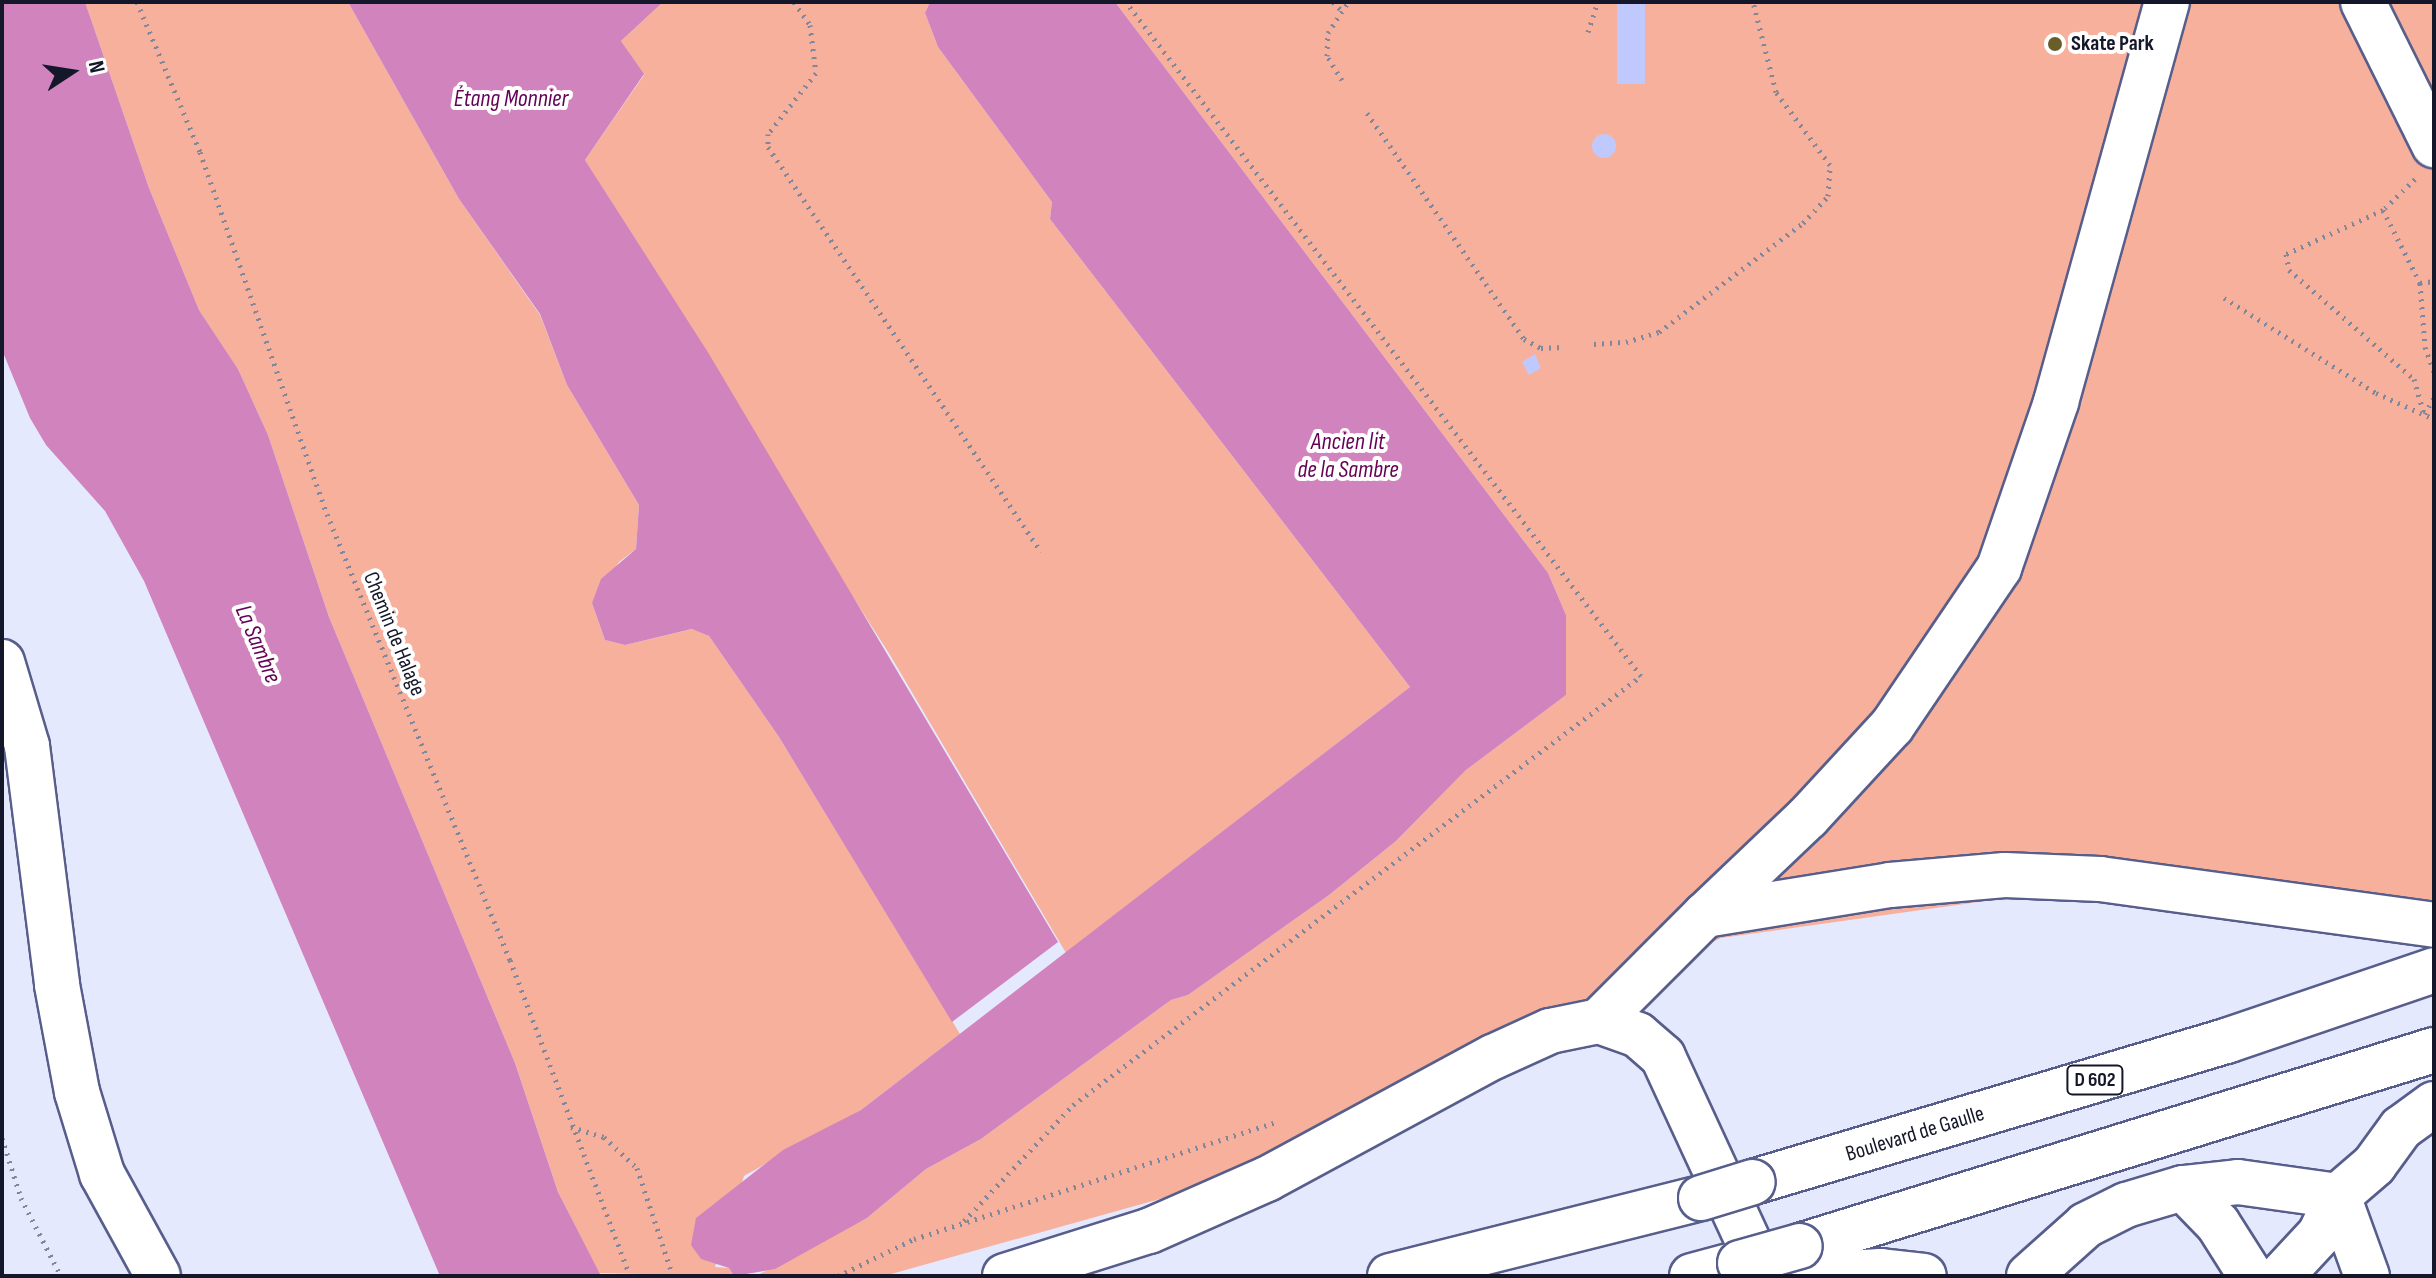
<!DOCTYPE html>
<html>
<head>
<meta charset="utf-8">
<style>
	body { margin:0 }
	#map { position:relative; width:2436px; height:1278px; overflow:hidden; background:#e5e9fe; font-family:"Sofia Sans Condensed",sans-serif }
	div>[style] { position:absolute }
	.green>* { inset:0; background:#f7b09c }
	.water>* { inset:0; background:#d183be }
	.building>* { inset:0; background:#c0c9fd; transform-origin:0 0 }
	.round { border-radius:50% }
	.path>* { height:5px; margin-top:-2.5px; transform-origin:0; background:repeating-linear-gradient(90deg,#82869a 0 2px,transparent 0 8px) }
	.roads { filter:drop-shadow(2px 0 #575e8b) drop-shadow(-2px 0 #575e8b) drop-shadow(0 2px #575e8b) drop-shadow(0 -2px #575e8b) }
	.minor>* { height:44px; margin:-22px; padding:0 22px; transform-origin:22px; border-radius:22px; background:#fff }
	.major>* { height:44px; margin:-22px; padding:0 22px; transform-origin:22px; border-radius:22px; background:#fff }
	.bridges { filter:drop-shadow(2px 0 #575e8b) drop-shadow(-2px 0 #575e8b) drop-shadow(0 2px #575e8b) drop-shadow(0 -2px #575e8b) }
	.major-bridge>* { height:44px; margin:-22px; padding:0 22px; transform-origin:22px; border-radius:22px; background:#fff }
	.dots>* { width:22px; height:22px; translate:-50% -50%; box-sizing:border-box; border:4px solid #fff; border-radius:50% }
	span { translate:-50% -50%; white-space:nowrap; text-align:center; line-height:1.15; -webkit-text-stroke:8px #fff; paint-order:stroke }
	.shield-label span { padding:2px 6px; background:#fff; border:2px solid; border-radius:6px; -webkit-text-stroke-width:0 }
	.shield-label { font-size:20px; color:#141729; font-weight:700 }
	.poi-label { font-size:22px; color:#141729; font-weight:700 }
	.left { translate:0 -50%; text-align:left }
	.street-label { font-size:22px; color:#141729 }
	.water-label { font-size:24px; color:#650156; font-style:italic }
	.frame { position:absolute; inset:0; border:4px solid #141729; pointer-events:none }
	.north { position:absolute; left:32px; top:32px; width:80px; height:80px; -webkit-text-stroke:6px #fff; paint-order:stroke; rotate:78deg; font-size:22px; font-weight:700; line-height:32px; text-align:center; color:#141729 }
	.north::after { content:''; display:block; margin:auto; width:28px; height:36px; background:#141729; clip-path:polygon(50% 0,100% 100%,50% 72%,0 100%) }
</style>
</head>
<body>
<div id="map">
	<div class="green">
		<i style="clip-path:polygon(85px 2px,348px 2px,459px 199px,540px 315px,567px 385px,639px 505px,636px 549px,619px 562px,592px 603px,605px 640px,625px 645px,693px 629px,709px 636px,779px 737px,960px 1034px,861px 1110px,744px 1176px,715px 1267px,729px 1268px,734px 1276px,599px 1273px,558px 1192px,515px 1063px,329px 617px,268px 435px,238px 369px,199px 310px,149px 188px)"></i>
		<i style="clip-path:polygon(663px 2px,930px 2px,925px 13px,938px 47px,1052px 202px,1050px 219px,1410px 687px,1066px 953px,890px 655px,787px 494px,708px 354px,585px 160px,644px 75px,621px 41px)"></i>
		<i style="clip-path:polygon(1115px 2px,2434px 2px,2434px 929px,2164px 876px,1721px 938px,1487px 1043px,1300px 1147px,1174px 1195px,884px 1276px,756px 1276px,867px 1218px,926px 1169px,981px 1139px,1171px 1000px,1188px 995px,1329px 895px,1396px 841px,1466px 770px,1566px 695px,1566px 615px,1548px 573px)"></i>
	</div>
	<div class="water">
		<i style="clip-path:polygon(2px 2px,85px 2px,149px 188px,199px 310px,238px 369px,268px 435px,329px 617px,515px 1063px,558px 1192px,601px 1276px,440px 1276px,144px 581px,105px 511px,46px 445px,30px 418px,2px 350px)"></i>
		<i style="clip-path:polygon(348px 2px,663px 2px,621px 41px,644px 74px,585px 160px,709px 354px,1058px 942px,952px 1022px,779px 737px,709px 636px,692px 629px,625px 645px,605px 640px,592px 603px,601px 579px,636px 549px,639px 505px,567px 385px,540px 314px,459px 199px)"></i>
		<i style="clip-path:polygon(930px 2px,1115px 2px,1548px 573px,1566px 615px,1566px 695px,1466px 770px,1396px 841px,1329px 895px,1188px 995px,1171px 1000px,981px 1139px,926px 1169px,867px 1218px,775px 1269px,734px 1276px,729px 1268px,701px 1259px,691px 1245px,696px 1218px,783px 1150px,861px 1110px,1410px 687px,1050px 219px,1052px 202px,938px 47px,925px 13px)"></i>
	</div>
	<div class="building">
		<i style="left:1617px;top:2px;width:28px;height:82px"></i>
		<i class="round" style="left:1592px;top:134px;width:24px;height:24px"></i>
		<i style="clip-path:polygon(1535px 354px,1541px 368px,1529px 375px,1522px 362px)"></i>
	</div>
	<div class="path">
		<i style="left:137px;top:2px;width:163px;rotate:67.2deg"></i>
		<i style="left:200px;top:152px;width:384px;rotate:70.7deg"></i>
		<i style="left:327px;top:514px;width:482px;rotate:67.7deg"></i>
		<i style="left:510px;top:960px;width:338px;rotate:69.2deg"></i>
		<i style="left:794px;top:2px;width:28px;rotate:55deg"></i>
		<i style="left:810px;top:25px;width:48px;rotate:82.9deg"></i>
		<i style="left:816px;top:73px;width:78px;rotate:128.2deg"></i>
		<i style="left:768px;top:134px;width:13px;rotate:90deg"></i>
		<i style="left:768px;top:147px;width:488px;rotate:56deg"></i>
		<i style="left:1333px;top:2px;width:11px;rotate:45deg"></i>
		<i style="left:1588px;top:32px;width:32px;rotate:-72deg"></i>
		<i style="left:1342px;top:80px;width:28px;rotate:-122deg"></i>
		<i style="left:1327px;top:56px;width:23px;rotate:-88deg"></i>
		<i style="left:1328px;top:33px;width:37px;rotate:-57deg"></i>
		<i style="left:1367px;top:113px;width:275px;rotate:55.2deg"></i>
		<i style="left:1524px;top:339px;width:19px;rotate:28deg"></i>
		<i style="left:1541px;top:348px;width:21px;rotate:-3deg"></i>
		<i style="left:2415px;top:179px;width:45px;rotate:135.9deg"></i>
		<i style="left:2383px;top:210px;width:107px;rotate:155.6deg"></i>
		<i style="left:2286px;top:254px;width:16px;rotate:79deg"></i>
		<i style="left:2289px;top:270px;width:166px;rotate:41.1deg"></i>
		<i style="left:2414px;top:379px;width:37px;rotate:74deg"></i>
		<i style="left:2383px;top:210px;width:82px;rotate:63.1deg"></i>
		<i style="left:2420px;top:283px;width:64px;rotate:85.5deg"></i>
		<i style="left:2425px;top:347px;width:27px;rotate:70deg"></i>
		<i style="left:2420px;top:283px;width:14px;rotate:-8deg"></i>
		<i style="left:2224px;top:298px;width:179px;rotate:32deg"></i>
		<i style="left:2376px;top:393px;width:64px;rotate:24.1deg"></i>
		<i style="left:1594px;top:344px;width:32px;rotate:-4deg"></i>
		<i style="left:1626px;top:342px;width:34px;rotate:-17deg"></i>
		<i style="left:1659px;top:332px;width:181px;rotate:-37.1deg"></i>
		<i style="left:1803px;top:223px;width:37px;rotate:-47deg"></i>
		<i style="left:1828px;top:196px;width:31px;rotate:-86deg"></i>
		<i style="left:1830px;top:165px;width:91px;rotate:-126.5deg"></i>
		<i style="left:1776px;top:92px;width:93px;rotate:-104.3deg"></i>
		<i style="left:2425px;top:414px;width:19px;rotate:-62deg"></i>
		<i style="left:571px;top:1127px;width:34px;rotate:17deg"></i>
		<i style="left:604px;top:1137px;width:45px;rotate:43.2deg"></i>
		<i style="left:637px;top:1168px;width:114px;rotate:71.6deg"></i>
		<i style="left:2px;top:1138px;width:63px;rotate:72.4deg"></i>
		<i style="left:21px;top:1198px;width:88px;rotate:62.9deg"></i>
		<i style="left:964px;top:1221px;width:159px;rotate:-46.8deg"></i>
		<i style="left:1073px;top:1105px;width:712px;rotate:-37.06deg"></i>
		<i style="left:1641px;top:676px;width:848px;rotate:-127.38deg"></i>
		<i style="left:838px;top:1276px;width:85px;rotate:-26deg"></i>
		<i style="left:914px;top:1239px;width:378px;rotate:-17.9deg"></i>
	</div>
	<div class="roads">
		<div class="minor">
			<i style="left:2px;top:662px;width:88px;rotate:73.4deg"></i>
			<i style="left:27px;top:746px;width:241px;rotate:82.8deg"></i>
			<i style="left:57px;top:985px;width:109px;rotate:79.4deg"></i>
			<i style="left:77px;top:1092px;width:86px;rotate:73deg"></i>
			<i style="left:102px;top:1174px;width:116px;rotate:61.2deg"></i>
			<i style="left:1705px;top:915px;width:142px;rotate:-43.6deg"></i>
			<i style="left:1808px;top:817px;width:124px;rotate:-47.3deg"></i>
			<i style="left:1892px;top:726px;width:191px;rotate:-55.9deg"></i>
			<i style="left:1999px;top:568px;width:176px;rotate:-71deg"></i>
			<i style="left:2056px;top:402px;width:415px;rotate:-74.5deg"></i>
			<i style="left:1599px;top:1021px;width:150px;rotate:-45deg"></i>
			<i style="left:1705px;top:915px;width:187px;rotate:-9.2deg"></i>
			<i style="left:1890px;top:885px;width:115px;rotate:-5deg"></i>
			<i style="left:2005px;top:875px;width:95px;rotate:2.4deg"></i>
			<i style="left:2100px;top:879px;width:337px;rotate:7.8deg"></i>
			<i style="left:2183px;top:1188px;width:50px;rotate:45.8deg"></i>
			<i style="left:2218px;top:1224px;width:62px;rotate:57.6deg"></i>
			<i style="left:2338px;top:1196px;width:85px;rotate:70.1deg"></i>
			<i style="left:1005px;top:1276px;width:151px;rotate:-17.4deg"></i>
			<i style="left:1149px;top:1231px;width:129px;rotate:-23.8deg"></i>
			<i style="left:1267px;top:1179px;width:257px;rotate:-28.4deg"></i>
			<i style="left:1493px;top:1057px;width:63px;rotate:-24.5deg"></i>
			<i style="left:1550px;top:1031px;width:50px;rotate:-11.5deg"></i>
			<i style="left:1599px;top:1021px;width:41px;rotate:19.7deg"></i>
			<i style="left:1638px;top:1035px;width:33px;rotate:41deg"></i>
			<i style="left:1663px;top:1057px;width:241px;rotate:65.2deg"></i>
			<i style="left:1797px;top:1276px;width:84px;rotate:-3.4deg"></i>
			<i style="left:1881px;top:1271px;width:43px;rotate:6.6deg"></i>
			<i style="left:2029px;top:1276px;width:76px;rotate:-41.8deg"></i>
			<i style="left:2086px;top:1225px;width:45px;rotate:-26.6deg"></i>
			<i style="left:2126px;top:1205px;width:59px;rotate:-16.6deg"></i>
			<i style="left:2183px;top:1188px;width:55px;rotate:-6.2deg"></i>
			<i style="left:2238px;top:1182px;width:101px;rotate:8deg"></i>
			<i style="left:2281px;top:1276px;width:57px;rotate:-47.1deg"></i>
			<i style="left:2320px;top:1234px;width:42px;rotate:-64.7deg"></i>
			<i style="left:2338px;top:1196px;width:48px;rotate:-40.7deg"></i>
			<i style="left:2374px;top:1165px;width:46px;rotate:-53.9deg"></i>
			<i style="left:2401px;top:1128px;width:41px;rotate:-36deg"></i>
		</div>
		<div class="major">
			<i style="left:2363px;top:2px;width:160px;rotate:63.6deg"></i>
			<i style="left:1753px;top:1182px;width:494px;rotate:-16.6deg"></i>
			<i style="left:2226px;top:1041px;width:220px;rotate:-18.8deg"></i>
			<i style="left:1800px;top:1246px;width:664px;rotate:-17.18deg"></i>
			<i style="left:1390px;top:1276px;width:321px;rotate:-14.1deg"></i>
			<i style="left:1692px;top:1276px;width:50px;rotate:-15.2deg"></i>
		</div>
	</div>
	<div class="bridges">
		<div class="major-bridge">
			<i style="left:1701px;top:1198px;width:54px;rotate:-17.1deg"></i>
			<i style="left:1740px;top:1263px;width:62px;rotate:-15.8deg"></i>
		</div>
	</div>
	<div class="dots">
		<i style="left:2055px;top:44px;background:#695e2a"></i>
	</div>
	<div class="shield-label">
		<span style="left:2095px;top:1080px">D 602</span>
	</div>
	<div class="poi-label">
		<span class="left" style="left:2071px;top:44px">Skate Park</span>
	</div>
	<div class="street-label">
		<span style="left:394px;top:634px;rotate:68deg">Chemin de Halage</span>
		<span style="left:1915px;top:1134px;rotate:-17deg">Boulevard de Gaulle</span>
	</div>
	<div class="water-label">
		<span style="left:511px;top:99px">Étang Monnier</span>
		<span style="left:1348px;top:456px">Ancien lit<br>de la Sambre</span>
		<span style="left:258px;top:644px;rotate:67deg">La Sambre</span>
	</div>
	<div class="frame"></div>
	<div class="north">N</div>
</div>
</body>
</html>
